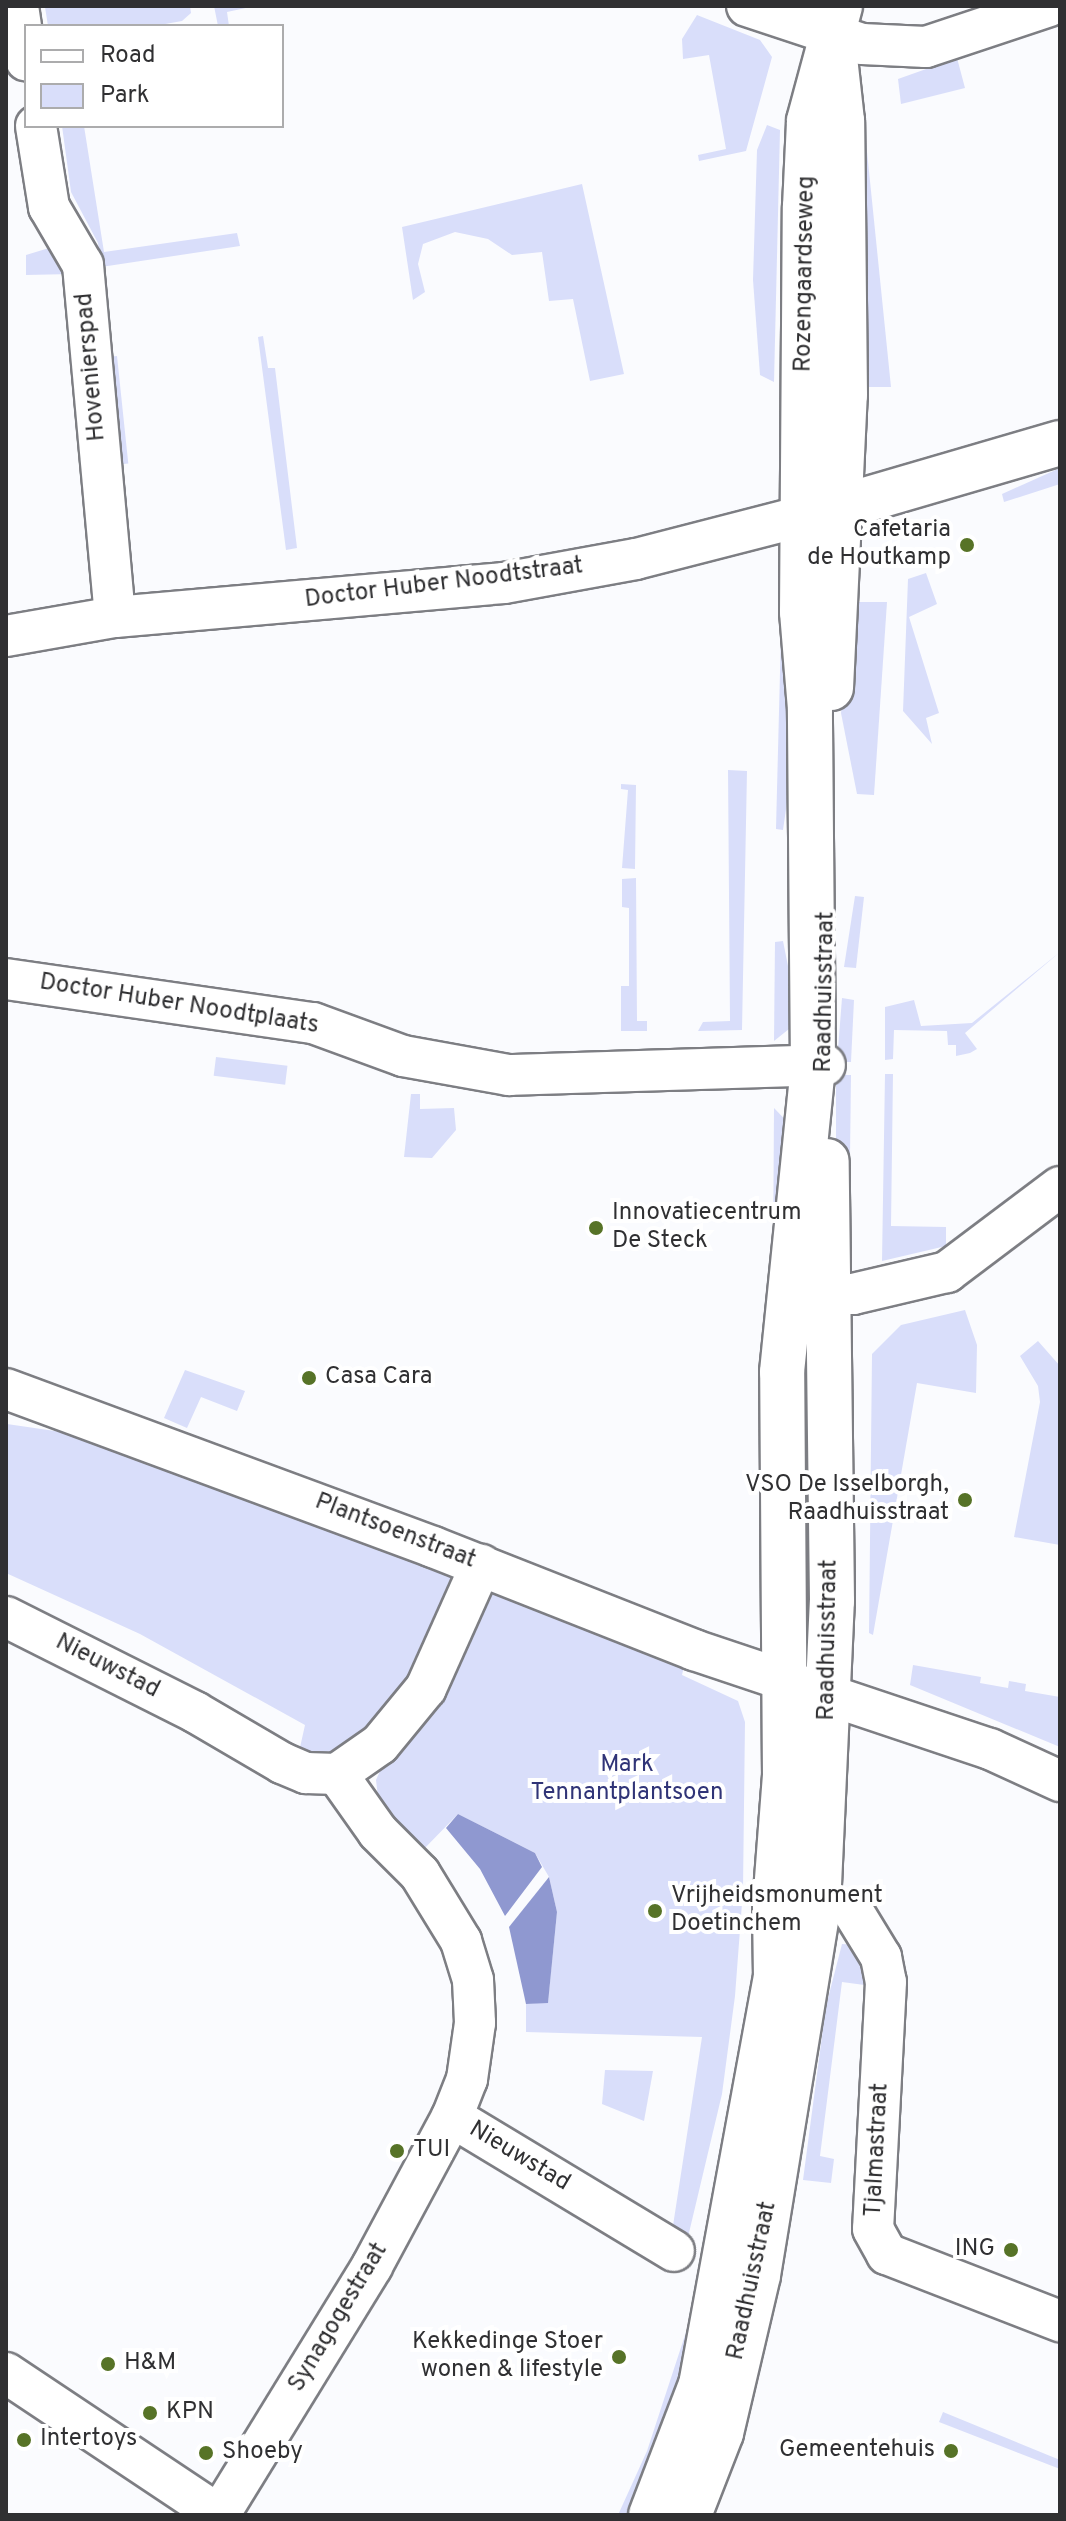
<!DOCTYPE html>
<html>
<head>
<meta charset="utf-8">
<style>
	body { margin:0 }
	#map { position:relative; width:1066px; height:2521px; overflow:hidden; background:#fafbfe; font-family:Overpass,sans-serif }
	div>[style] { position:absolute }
	.green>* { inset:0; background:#d9defa; transform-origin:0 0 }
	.water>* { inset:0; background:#8f98d0 }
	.roads { filter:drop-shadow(2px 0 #7d7e83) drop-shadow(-2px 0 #7d7e83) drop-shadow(0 2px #7d7e83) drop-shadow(0 -2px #7d7e83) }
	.street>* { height:40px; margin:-20px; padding:0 20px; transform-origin:20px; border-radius:20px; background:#fff }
	.secondary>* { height:44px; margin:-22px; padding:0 22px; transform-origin:22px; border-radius:22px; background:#fff }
	.dots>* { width:22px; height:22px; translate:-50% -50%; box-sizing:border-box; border:4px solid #fff; border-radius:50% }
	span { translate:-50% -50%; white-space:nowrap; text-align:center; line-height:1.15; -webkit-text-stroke:8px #fff; paint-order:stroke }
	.street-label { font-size:24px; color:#303032 }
	.poi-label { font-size:24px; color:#303032 }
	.right { translate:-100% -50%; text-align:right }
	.left { translate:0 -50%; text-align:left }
	.park-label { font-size:24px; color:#303477 }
	.frame { position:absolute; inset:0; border:8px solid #303032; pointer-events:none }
	.legend { position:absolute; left:24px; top:24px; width:260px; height:104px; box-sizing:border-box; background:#fff; border:2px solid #acacad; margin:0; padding:10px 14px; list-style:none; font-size:24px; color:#303032 }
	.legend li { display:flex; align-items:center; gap:16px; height:40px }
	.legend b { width:40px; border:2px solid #acacad }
</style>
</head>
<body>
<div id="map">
	<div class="green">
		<i style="clip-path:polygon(190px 6px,191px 13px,182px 21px,154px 26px,48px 26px,45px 7px)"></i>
		<i style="clip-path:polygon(214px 6px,255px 6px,227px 12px,229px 26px,218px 26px)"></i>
		<i style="clip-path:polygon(697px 15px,760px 40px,772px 57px,746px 151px,699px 161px,698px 155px,726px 149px,709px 55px,683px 59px,682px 39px)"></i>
		<i style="clip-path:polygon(957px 58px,965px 88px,901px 104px,898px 79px)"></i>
		<i style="clip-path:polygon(767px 125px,780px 130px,774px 382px,760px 375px,753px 280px,757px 150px)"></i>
		<i style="clip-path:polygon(62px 126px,84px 126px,104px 252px,237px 233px,240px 246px,101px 267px,98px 243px,71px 192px)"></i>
		<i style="clip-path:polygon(853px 141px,866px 142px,891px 387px,858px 387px)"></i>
		<i style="clip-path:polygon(582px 184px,624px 374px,590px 381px,573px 299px,549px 301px,542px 252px,512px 255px,488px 239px,455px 232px,423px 244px,418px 264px,425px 292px,413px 300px,402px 227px)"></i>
		<i style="clip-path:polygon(49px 248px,65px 254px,72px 274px,26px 275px,26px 255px)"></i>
		<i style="clip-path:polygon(263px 336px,268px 368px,275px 368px,297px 548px,286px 550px,258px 337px)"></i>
		<i style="left:117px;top:356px;width:108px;height:7px;rotate:84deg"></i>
		<i style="clip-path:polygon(1060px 468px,1060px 484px,1004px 502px,1002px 494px)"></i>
		<i style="clip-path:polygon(926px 573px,937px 604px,909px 617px,939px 713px,926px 718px,932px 744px,903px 711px,908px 579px)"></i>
		<i style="clip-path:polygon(855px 602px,887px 602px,874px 795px,857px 794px,841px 713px)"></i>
		<i style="clip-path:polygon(789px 631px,799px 719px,783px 830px,776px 829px,781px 633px)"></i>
		<i style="clip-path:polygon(728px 770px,747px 771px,742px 1030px,698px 1031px,703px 1022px,730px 1021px)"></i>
		<i style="clip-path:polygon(621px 784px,636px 785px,635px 869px,622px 868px,628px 790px,621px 789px)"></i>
		<i style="clip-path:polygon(636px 878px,637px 1021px,647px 1021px,647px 1031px,621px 1031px,621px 986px,629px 986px,629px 908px,622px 907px,622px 879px)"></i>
		<i style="clip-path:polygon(855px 896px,864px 897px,856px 968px,844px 967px)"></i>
		<i style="clip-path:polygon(783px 941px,799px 1021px,774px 1041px,775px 942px)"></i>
		<i style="clip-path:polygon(1060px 952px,965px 1033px,977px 1049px,970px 1053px,956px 1056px,956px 1045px,948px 1045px,947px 1031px,894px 1030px,893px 1059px,885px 1060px,885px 1007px,914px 1000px,921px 1026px,972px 1023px)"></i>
		<i style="clip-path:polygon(842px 998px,854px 1000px,851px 1062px,837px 1062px)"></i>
		<i style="left:216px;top:1057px;width:72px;height:19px;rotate:7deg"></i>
		<i style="clip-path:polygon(885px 1074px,893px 1074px,891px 1226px,946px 1227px,946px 1246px,882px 1261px)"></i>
		<i style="clip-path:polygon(836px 1075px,851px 1075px,849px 1238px,836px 1168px)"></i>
		<i style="clip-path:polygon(411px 1094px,420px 1094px,420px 1109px,454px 1108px,456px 1130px,432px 1158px,404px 1157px)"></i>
		<i style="clip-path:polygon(774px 1108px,797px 1132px,773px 1261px)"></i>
		<i style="clip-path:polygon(965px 1310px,977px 1345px,976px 1393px,917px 1383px,873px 1635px,869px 1633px,872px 1354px,901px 1325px)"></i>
		<i style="clip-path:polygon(1038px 1341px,1060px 1366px,1060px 1545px,1014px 1537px,1040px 1402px,1038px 1386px,1020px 1356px)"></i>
		<i style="clip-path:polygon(185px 1370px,245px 1391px,237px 1411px,201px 1397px,187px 1428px,164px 1418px)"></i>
		<i style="clip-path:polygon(7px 1424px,89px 1436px,685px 1662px,682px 1675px,738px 1701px,745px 1722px,743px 1890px,735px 1996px,722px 2094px,688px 2237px,672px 2232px,702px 2037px,526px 2032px,526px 2004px,548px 2002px,557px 1912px,549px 1877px,535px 1853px,458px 1814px,421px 1852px,379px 1806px,376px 1780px,384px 1762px,340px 1752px,299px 1752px,305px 1725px,140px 1634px,6px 1573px)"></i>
		<i style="clip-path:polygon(913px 1665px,981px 1677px,980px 1683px,1008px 1688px,1009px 1681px,1026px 1684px,1025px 1691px,1060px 1697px,1060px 1747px,910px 1685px)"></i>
		<i style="clip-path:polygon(842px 1944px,857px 1945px,872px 1986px,842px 1982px,820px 2156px,834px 2159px,831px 2183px,803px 2180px,826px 2006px)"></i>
		<i style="clip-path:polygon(605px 2070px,653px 2071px,644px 2121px,602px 2104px)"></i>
		<i style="clip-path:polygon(689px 2323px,696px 2339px,630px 2515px,618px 2515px,647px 2451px)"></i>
		<i style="clip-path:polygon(943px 2412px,1060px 2460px,1060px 2469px,939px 2422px)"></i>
	</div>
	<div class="water">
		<i style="clip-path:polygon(458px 1814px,535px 1853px,542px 1867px,505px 1916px,480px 1869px,446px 1828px)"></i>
		<i style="clip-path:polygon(549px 1877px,557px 1912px,548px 2003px,526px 2004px,509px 1927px)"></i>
	</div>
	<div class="roads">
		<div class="street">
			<i style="left:18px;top:6px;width:55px;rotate:81.6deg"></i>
			<i style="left:747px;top:6px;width:121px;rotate:18.3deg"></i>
			<i style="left:862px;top:44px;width:64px;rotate:2.7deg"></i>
			<i style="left:926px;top:47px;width:130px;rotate:-18.4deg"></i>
			<i style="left:36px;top:126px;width:82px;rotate:80.9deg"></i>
			<i style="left:49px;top:207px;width:67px;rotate:59.6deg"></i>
			<i style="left:83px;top:265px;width:353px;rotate:84.8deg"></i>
			<i style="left:6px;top:636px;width:111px;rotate:-9.9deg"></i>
			<i style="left:115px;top:617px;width:390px;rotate:-5deg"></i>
			<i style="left:504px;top:583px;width:134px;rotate:-10.3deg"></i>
			<i style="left:636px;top:559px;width:172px;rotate:-14.4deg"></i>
			<i style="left:6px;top:979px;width:310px;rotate:8.2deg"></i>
			<i style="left:313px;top:1023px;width:96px;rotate:20.1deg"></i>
			<i style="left:403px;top:1056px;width:108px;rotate:10.2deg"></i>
			<i style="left:509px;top:1075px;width:316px;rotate:-1.8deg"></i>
			<i style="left:795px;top:1294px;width:58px"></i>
			<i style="left:853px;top:1294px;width:97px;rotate:-13.2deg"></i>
			<i style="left:947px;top:1272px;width:141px;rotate:-37deg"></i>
			<i style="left:6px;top:1389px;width:455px;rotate:20.3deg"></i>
			<i style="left:433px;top:1547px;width:281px;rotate:21.5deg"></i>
			<i style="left:694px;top:1650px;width:312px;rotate:18.5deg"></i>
			<i style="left:990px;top:1749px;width:77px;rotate:24.6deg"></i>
			<i style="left:6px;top:1617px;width:212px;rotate:26.7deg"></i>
			<i style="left:195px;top:1712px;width:101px;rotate:30.4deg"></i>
			<i style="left:282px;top:1763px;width:26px;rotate:23deg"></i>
			<i style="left:306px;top:1773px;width:31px;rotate:2deg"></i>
			<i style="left:337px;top:1774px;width:52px;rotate:-34.9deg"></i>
			<i style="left:380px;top:1744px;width:72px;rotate:-50.6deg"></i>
			<i style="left:426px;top:1688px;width:135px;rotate:-65.9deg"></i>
			<i style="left:337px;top:1774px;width:71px;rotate:54.7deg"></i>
			<i style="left:378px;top:1832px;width:59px;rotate:45deg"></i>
			<i style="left:420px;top:1874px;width:79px;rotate:58.5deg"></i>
			<i style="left:461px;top:1941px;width:41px;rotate:72.9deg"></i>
			<i style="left:473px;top:1980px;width:43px;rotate:87.3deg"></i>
			<i style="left:475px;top:2023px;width:57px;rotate:98.1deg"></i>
			<i style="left:467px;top:2079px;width:41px;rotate:111.5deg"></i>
			<i style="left:452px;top:2117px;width:259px;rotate:31.1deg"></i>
			<i style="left:854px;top:1913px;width:52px;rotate:58.5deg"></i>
			<i style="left:881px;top:1957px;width:25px;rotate:79deg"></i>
			<i style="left:886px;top:1982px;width:247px;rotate:93deg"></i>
			<i style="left:873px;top:2229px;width:29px;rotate:61deg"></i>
			<i style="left:887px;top:2254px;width:186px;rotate:21.2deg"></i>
			<i style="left:6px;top:2373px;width:256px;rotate:33.7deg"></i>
			<i style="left:219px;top:2515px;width:292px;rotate:-58.4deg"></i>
			<i style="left:372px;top:2266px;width:169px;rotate:-61.8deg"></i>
		</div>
		<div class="secondary">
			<i style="left:817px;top:514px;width:253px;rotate:-16.3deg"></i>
			<i style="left:831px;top:688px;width:293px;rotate:-87.3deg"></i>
			<i style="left:845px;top:395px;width:274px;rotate:-90.6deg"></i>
			<i style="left:842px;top:121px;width:63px;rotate:-96.3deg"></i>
			<i style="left:651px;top:2515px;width:139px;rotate:-69deg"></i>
			<i style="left:701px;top:2385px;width:414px;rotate:-79.6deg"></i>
			<i style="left:776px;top:1978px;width:73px;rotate:-90.8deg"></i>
			<i style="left:775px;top:1905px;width:129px;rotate:-85.6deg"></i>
			<i style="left:785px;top:1776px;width:404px;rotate:-90.4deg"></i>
			<i style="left:782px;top:1372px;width:308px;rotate:-84.2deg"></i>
			<i style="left:813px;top:1066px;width:357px;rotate:-90.5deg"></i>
			<i style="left:810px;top:709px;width:97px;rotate:-94.7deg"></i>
			<i style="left:802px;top:612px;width:405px;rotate:-89.6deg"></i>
			<i style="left:805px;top:207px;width:86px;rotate:-87.3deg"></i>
			<i style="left:809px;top:121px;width:119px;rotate:-74.9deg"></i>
			<i style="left:689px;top:2515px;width:88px;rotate:-68.7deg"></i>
			<i style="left:721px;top:2433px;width:162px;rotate:-76.8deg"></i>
			<i style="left:758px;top:2275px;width:373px;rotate:-80.7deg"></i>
			<i style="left:818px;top:1907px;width:306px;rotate:-87.4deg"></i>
			<i style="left:832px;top:1601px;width:440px;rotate:-90.7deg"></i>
		</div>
	</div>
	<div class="dots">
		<i style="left:967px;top:545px;background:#577327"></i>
		<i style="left:596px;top:1228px;background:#577327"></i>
		<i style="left:309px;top:1378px;background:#577327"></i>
		<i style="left:965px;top:1500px;background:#577327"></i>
		<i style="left:655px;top:1911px;background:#577327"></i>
		<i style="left:397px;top:2151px;background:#577327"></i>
		<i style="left:1011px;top:2250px;background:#577327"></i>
		<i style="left:619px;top:2357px;background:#577327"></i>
		<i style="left:108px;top:2364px;background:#577327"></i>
		<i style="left:150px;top:2413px;background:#577327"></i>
		<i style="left:24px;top:2440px;background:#577327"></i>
		<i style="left:951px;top:2451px;background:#577327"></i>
		<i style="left:206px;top:2453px;background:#577327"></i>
	</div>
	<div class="street-label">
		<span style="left:806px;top:274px;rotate:-89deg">Rozengaardseweg</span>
		<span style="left:92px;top:367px;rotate:-95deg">Hovenierspad</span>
		<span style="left:444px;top:584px;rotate:-7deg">Doctor Huber Noodtstraat</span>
		<span style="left:826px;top:992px;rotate:-89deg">Raadhuisstraat</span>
		<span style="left:179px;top:1005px;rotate:9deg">Doctor Huber Noodtplaats</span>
		<span style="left:395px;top:1532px;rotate:21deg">Plantsoenstraat</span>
		<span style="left:829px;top:1640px;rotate:-89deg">Raadhuisstraat</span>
		<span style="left:107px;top:1667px;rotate:27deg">Nieuwstad</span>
		<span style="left:878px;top:2150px;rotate:-87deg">Tjalmastraat</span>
		<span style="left:519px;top:2157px;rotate:31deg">Nieuwstad</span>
		<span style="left:753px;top:2281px;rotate:-78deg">Raadhuisstraat</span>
		<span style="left:339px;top:2318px;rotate:-59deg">Synagogestraat</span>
	</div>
	<div class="poi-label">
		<span class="right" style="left:951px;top:545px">Cafetaria<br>de Houtkamp</span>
		<span class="left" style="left:612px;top:1228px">Innovatiecentrum<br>De Steck</span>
		<span class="left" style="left:325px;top:1378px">Casa Cara</span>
		<span class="right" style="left:949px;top:1500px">VSO De Isselborgh,<br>Raadhuisstraat</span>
		<span class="left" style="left:671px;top:1911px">Vrijheidsmonument<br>Doetinchem</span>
		<span class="left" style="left:413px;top:2151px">TUI</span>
		<span class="right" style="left:995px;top:2250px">ING</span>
		<span class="right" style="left:603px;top:2357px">Kekkedinge Stoer<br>wonen &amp; lifestyle</span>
		<span class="left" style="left:124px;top:2364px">H&amp;M</span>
		<span class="left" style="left:166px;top:2413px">KPN</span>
		<span class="left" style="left:40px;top:2440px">Intertoys</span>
		<span class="right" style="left:935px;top:2451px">Gemeentehuis</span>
		<span class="left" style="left:222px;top:2453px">Shoeby</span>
	</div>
	<div class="park-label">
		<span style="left:627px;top:1780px">Mark<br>Tennantplantsoen</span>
	</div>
	<div class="frame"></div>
	<ul class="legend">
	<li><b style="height:10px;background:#fff"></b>Road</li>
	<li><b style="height:22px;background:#d9defa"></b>Park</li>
	</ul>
</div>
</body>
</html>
